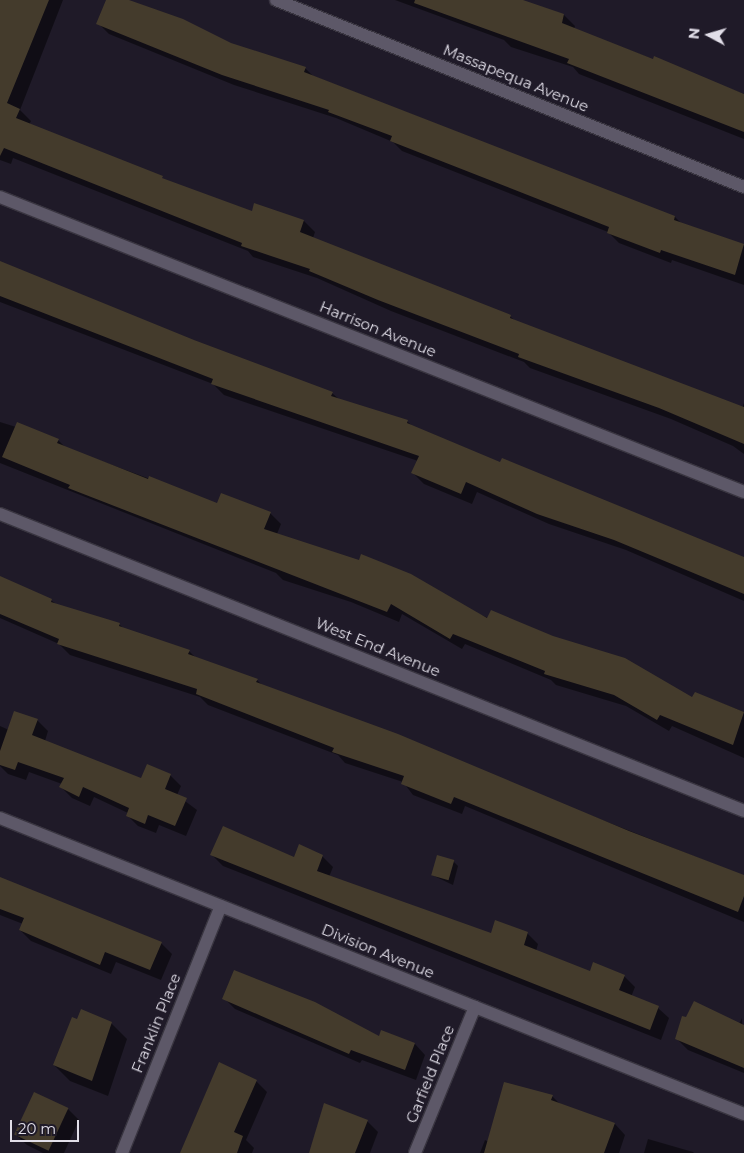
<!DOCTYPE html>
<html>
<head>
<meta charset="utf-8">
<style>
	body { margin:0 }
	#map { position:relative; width:744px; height:1153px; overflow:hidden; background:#1f1a28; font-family:Montserrat,sans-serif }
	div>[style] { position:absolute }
	.shadow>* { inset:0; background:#0007 }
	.building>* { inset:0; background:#443b2c; transform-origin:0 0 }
	.roads { filter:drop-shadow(1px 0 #393540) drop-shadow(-1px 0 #393540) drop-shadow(0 1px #393540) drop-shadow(0 -1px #393540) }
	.minor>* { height:12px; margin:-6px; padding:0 6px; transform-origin:6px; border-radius:6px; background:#5d5868 }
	span { translate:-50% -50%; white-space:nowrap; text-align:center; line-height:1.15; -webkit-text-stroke:4px #1f1a28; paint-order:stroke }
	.street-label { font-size:15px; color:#e1dee8 }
	.north { position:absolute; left:684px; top:10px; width:50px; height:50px; -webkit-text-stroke:4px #1f1a28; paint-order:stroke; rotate:276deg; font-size:14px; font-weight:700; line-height:20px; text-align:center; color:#e1dee8 }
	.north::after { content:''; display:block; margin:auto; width:18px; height:22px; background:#e1dee8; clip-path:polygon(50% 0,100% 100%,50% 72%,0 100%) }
	.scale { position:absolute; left:10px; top:1120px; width:69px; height:22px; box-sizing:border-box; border:2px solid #e1dee8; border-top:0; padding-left:6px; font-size:15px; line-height:18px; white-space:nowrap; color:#e1dee8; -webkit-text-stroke:4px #1f1a28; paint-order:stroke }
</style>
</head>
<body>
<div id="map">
	<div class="shadow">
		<i style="clip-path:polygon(5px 0,63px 0,20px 110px,31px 121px,29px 125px,167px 181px,253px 212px,304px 221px,315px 232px,313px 238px,510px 316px,516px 322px,742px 408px,744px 403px,744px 454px,733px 446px,671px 419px,530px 368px,524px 362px,391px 311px,317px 278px,253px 257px,248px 251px,13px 158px,11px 164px,0 160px,0 18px)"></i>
		<i style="clip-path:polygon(107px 0,127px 0,231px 44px,305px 68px,313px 76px,675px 217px,682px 224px,744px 245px,744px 285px,672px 260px,671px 263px,619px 243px,608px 232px,402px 151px,393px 142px,336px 118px,234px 85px,109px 34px,98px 23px)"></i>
		<i style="clip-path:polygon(395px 0,519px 0,564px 15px,575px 26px,574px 29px,744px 94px,744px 139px,579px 74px,573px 67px,511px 47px,504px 40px)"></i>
		<i style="clip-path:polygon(0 262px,194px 341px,332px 393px,340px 400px,407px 421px,413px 427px,501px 464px,744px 559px,744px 601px,626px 550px,549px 524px,477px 492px,472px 504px,424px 484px,413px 473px,418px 461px,224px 395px,213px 384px,0 302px)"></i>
		<i style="clip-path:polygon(0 422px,58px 440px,66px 448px,218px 504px,270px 513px,281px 524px,277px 534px,693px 699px,695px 693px,744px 712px,744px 758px,672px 726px,669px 731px,626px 706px,556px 685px,551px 680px,465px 644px,462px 649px,402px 614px,399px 622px,351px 602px,283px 580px,276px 573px,0 463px)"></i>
		<i style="clip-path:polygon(0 577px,51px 600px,57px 605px,119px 624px,125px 630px,189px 651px,196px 658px,257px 680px,263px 686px,744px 876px,744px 922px,465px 806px,462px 814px,413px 795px,403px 782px,345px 763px,338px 755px,208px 705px,200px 697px,70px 655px,59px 644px,0 618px)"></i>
		<i style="clip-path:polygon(37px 720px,48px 731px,45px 741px,142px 780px,170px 775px,181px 786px,177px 795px,197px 810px,186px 836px,159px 825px,156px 833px,138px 826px,127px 815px,128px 813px,94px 797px,90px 806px,72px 798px,61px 787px,62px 784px,29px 772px,26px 780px,8px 774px,0 766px,0 726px,9px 730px)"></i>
		<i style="clip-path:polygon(212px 855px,294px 859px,322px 856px,333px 867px,329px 877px,492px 935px,527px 933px,538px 944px,536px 951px,590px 972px,624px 976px,635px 987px,631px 997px,658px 1008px,669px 1018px,661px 1040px,223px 866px)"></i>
		<i style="clip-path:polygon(453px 861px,458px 866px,453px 885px,432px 875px)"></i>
		<i style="clip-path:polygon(0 879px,161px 943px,172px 954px,161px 980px,116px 962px,111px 974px,31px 941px,20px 930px,23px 924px,0 915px)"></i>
		<i style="clip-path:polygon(224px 998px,380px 1037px,382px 1032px,415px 1044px,425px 1055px,416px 1080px,362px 1060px,360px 1063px,235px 1009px)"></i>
		<i style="clip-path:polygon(742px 1018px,744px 1073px,688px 1050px,677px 1039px,739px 1024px)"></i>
		<i style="clip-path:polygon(78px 1020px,111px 1023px,127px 1039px,108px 1096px,70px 1081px,54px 1065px)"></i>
		<i style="clip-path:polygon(256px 1081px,267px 1092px,246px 1140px,254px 1148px,252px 1153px,182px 1153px)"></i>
		<i style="clip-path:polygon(552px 1096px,561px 1105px,615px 1124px,625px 1135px,619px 1153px,480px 1153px,485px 1140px,489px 1142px)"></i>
		<i style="clip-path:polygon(325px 1105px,367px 1121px,378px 1132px,370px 1153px,310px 1153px)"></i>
		<i style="clip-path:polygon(68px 1109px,79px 1120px,64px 1153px,43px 1153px,27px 1145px,16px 1135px)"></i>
		<i style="clip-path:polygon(648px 1139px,693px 1152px,694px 1153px,644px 1153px)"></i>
	</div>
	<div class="building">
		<i style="clip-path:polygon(0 0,49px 0,7px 103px,20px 109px,16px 118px,163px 176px,162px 178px,252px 211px,254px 203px,304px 220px,300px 232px,511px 315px,510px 318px,744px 407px,744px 444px,659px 408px,518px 357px,519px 354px,378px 300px,309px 271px,310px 269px,241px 246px,242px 243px,4px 148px,0 156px)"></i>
		<i style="clip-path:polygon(106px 0,129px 0,183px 19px,231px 43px,306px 67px,304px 72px,675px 216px,674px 220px,744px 244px,735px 275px,661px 250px,660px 253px,607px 233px,609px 227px,390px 141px,392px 136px,328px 112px,329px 110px,222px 75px,96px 24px)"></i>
		<i style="clip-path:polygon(415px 0,523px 0,564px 14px,562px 23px,653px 59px,654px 56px,744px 94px,744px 132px,567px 63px,569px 59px,414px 3px)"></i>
		<i style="clip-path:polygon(0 261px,194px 340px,333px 392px,331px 396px,408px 420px,407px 423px,500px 462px,502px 458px,744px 557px,744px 594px,614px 540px,537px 514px,466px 482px,461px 494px,411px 473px,419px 456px,211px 384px,213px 379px,0 296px)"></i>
		<i style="clip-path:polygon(17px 422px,59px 439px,57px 443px,148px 479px,149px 476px,217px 503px,221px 493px,271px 512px,264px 529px,359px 560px,361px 554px,411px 574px,487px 618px,491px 610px,553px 636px,625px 658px,692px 697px,695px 692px,744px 712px,733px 745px,660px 715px,657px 720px,614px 695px,544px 674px,545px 671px,453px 634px,450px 639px,391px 604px,387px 612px,68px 488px,70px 485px,2px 457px)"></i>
		<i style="clip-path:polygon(0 576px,52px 599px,51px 602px,120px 623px,119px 626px,190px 650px,188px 654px,258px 679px,256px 682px,398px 734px,629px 831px,744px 875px,744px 896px,738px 912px,454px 797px,451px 804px,401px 784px,404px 776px,332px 752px,334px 748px,196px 694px,197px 689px,57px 644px,59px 639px,0 614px)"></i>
		<i style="clip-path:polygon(14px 711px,38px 719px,32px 735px,141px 778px,147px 764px,171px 774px,165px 789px,187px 798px,175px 826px,148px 815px,145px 824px,126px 816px,129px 808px,83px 787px,79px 797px,59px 787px,64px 778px,18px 762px,15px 770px,0 765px,0 751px)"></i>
		<i style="clip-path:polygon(223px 826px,294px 857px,299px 844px,323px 855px,317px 871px,491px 933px,495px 920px,528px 932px,524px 945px,590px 971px,593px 962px,625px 975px,619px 990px,659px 1006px,650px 1030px,210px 855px)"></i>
		<i style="left:437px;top:855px;width:18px;height:21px;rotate:16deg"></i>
		<i style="clip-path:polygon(0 877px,162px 942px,150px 970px,105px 952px,100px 965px,19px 930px,24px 918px,0 909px)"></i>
		<i style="clip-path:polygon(234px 970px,315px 1002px,379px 1036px,381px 1030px,415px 1043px,405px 1070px,351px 1050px,349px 1054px,222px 999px)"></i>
		<i style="clip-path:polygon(694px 1001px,744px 1025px,744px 1068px,675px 1039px,682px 1016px,686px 1017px)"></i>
		<i style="clip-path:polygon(81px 1009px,112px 1022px,92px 1081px,53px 1065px,72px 1017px,77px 1019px)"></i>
		<i style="clip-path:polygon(219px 1062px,257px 1080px,234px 1132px,243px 1136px,237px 1153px,180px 1153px)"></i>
		<i style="clip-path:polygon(504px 1082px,553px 1095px,551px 1100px,615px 1123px,604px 1153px,484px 1153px)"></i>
		<i style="left:34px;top:1092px;width:38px;height:47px;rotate:25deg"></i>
		<i style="clip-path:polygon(324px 1103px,368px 1120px,355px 1153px,309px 1153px)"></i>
	</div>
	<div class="roads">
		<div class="minor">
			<i style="left:276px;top:0;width:504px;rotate:21.78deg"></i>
			<i style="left:0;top:197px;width:800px;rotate:21.63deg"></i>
			<i style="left:0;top:514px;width:801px;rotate:21.76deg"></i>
			<i style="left:0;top:818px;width:801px;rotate:21.7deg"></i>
			<i style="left:122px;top:1153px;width:266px;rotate:-68.2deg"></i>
			<i style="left:415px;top:1153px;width:158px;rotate:-67.7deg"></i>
		</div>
	</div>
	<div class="street-label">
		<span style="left:516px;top:78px;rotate:22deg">Massapequa Avenue</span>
		<span style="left:378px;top:329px;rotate:22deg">Harrison Avenue</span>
		<span style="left:378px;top:647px;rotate:22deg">West End Avenue</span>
		<span style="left:378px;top:951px;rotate:22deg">Division Avenue</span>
		<span style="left:156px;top:1023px;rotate:-68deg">Franklin Place</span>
		<span style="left:430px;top:1074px;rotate:-68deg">Garfield Place</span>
	</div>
	<div class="north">N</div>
	<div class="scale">20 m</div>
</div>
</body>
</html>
